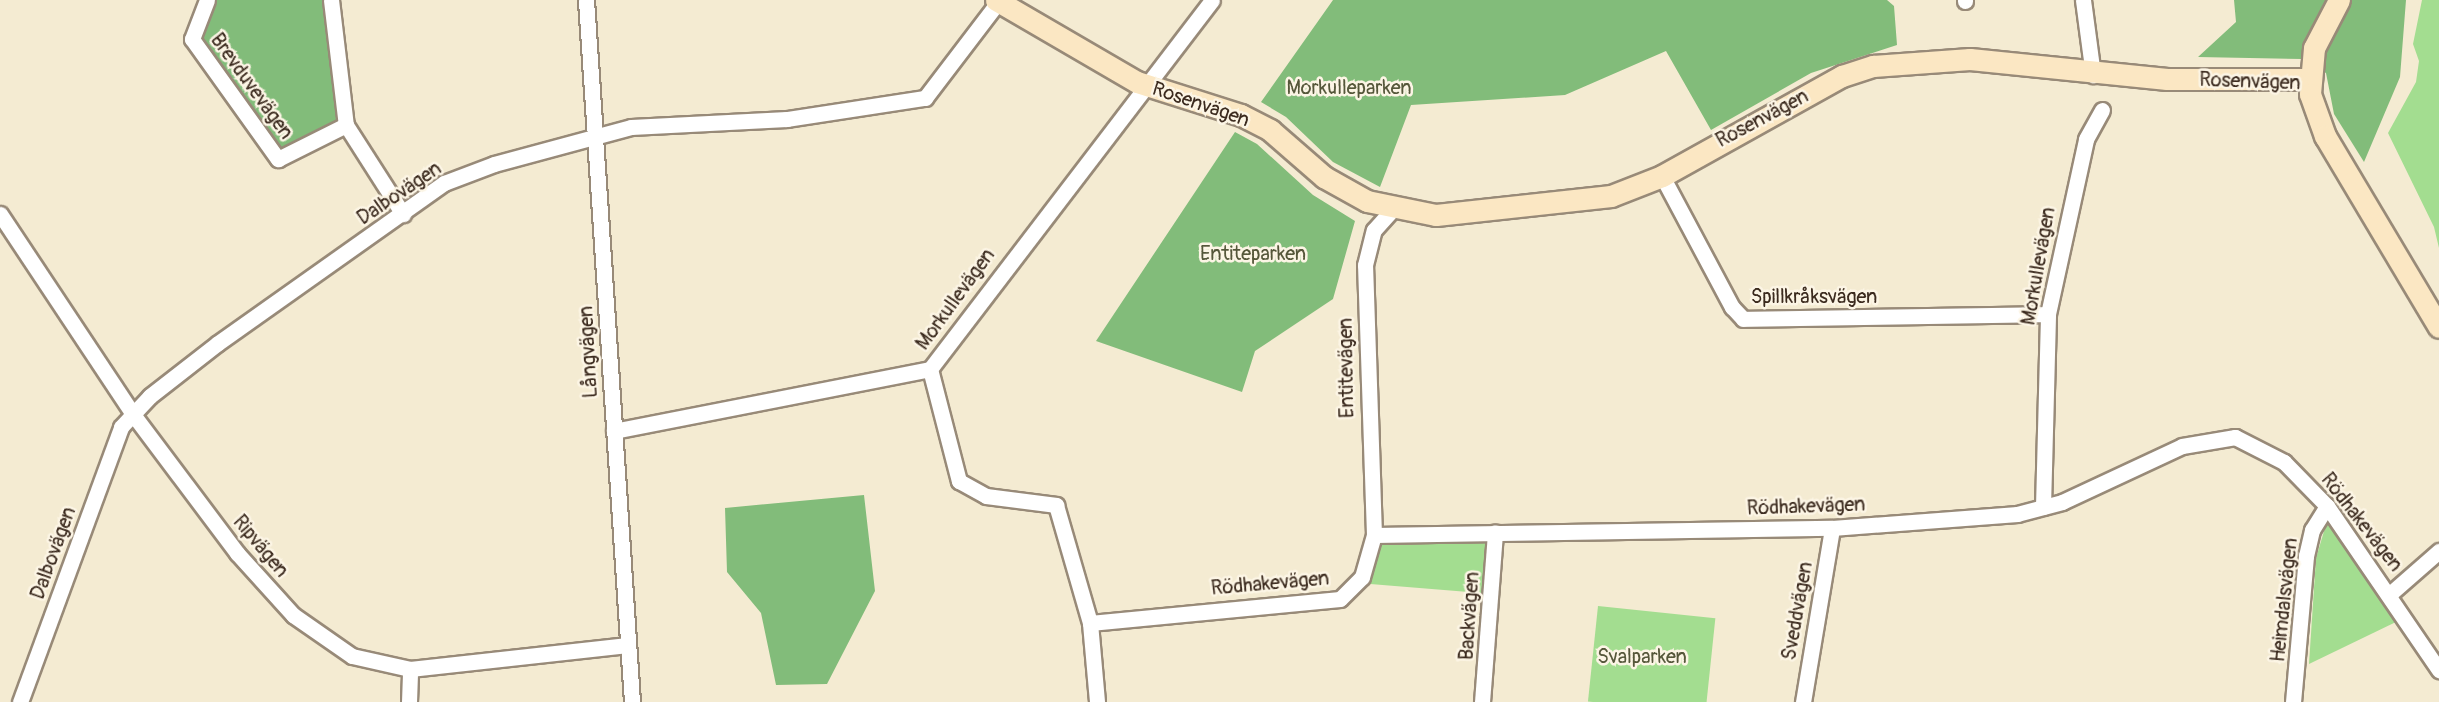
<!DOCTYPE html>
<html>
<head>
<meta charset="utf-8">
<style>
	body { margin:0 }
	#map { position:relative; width:2439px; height:702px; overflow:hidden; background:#f4ebd2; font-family:Pangolin,sans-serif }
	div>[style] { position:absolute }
	.green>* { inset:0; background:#a3dd90; transform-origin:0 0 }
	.forest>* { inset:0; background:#82bc7a }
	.roads { filter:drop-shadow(2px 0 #988a78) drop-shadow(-2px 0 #988a78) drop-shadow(0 2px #988a78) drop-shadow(0 -2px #988a78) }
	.street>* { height:15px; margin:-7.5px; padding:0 7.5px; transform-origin:7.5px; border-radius:7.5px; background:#fff }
	.secondary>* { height:21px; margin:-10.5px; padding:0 10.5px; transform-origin:10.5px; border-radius:10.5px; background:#fbe7c3 }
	span { translate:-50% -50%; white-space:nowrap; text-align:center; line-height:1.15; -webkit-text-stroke:5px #fcf5e5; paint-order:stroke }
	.street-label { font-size:20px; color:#3b2a1e }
	.park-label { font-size:20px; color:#55573a }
</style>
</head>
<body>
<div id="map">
	<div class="green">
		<i style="clip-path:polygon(2422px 0,2439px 0,2439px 248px,2434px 227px,2388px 133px,2416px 82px,2419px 61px,2413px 44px)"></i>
		<i style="clip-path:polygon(2328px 518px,2398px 621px,2309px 664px,2316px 558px)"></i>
		<i style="clip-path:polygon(1495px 532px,1493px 594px,1358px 583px,1374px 535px)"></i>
		<i style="left:1598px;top:606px;width:118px;height:96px;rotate:6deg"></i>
	</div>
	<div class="forest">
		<i style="clip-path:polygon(207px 0,331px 0,346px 125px,278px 159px,192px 39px)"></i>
		<i style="clip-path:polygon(1333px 0,1887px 0,1894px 6px,1897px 45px,1811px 73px,1711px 130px,1666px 51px,1565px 95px,1411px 105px,1380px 187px,1333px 162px,1286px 117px,1261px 102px)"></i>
		<i style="clip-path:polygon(2234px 0,2406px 0,2400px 77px,2364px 162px,2334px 114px,2326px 73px,2302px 59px,2198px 57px,2236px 22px)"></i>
		<i style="clip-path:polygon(1235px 132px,1257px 144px,1313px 195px,1355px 221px,1333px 299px,1255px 351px,1242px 392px,1096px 341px)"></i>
		<i style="clip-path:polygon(864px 495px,875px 591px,827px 684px,776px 685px,761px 613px,727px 572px,725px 508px)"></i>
	</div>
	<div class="roads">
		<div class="street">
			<i style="left:207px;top:0;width:42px;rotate:111deg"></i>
			<i style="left:192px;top:39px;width:148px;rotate:54.4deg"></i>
			<i style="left:278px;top:159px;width:76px;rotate:-26.6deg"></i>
			<i style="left:331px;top:0;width:126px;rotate:83.2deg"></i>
			<i style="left:346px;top:125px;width:106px;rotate:57.4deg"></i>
			<i style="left:586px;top:0;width:704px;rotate:86.25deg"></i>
			<i style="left:2083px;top:0;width:76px;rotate:82.4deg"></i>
			<i style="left:1965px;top:1px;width:1px;rotate:-90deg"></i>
			<i style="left:1662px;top:176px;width:149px;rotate:61.9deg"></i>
			<i style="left:1732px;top:307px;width:16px;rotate:47deg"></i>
			<i style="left:1743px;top:319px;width:305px;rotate:-0.9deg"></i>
			<i style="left:0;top:214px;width:239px;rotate:56.4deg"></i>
			<i style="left:132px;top:413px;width:175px;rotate:53.1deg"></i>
			<i style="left:237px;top:553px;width:84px;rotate:47.9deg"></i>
			<i style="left:293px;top:615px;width:72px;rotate:34.8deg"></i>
			<i style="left:352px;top:656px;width:59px;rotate:12.6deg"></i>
			<i style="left:410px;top:669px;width:219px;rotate:-6.3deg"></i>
			<i style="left:930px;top:369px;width:116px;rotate:75.5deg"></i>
			<i style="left:959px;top:481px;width:31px;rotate:29deg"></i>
			<i style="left:986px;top:496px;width:71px;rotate:7.3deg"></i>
			<i style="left:1056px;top:505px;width:123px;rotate:73.9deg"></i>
			<i style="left:1090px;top:623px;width:79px;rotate:84.9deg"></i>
			<i style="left:614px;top:431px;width:322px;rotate:-11.1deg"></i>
			<i style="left:930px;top:369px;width:464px;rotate:-52.6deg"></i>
			<i style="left:2043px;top:507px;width:193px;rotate:-88.5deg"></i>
			<i style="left:2048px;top:314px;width:179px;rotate:-77.7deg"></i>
			<i style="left:2086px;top:139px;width:33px;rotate:-61deg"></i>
			<i style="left:1374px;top:535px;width:270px;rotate:-91.9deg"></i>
			<i style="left:1365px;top:265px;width:36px;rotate:-76deg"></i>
			<i style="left:1374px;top:230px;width:30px;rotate:-48deg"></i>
			<i style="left:2391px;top:593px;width:64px;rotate:-41.2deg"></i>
			<i style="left:1090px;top:623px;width:251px;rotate:-5.5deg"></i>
			<i style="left:1340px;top:599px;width:31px;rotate:-45deg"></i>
			<i style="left:1362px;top:577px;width:44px;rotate:-74.1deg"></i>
			<i style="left:1374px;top:535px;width:458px;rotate:-0.9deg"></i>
			<i style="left:1832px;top:528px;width:186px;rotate:-4.3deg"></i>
			<i style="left:2017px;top:514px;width:47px;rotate:-14.9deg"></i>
			<i style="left:2062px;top:502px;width:132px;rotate:-25deg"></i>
			<i style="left:2182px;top:446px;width:54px;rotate:-9.6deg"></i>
			<i style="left:2235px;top:437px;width:55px;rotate:27deg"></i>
			<i style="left:2284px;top:462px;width:62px;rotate:45.7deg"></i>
			<i style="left:2327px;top:506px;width:199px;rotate:55.7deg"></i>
			<i style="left:20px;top:702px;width:293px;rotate:-69.8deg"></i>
			<i style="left:121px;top:427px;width:42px;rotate:-46.9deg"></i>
			<i style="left:150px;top:396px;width:86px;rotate:-37.9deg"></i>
			<i style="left:218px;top:343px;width:277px;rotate:-35.3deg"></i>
			<i style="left:444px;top:183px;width:53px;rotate:-20.8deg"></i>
			<i style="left:494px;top:164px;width:142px;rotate:-15.1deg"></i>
			<i style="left:631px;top:127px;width:156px;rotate:-2.9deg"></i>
			<i style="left:787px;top:119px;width:140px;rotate:-8.7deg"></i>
			<i style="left:925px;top:98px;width:122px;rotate:-52.7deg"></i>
			<i style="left:409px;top:702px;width:33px;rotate:-88deg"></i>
			<i style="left:1482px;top:702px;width:170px;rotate:-85.6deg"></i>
			<i style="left:1803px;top:702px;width:176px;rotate:-80.5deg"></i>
			<i style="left:2293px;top:702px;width:147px;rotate:-84.9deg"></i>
			<i style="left:2306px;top:556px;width:27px;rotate:-77deg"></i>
			<i style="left:2312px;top:530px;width:28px;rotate:-58deg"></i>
		</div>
		<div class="secondary">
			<i style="left:996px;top:0;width:163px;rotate:30.2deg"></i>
			<i style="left:1137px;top:82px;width:109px;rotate:17.6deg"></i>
			<i style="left:1241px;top:115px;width:33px;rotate:27deg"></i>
			<i style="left:1270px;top:130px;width:72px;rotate:41deg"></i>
			<i style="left:1324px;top:177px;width:49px;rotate:29.2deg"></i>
			<i style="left:1367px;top:201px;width:70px;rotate:11.5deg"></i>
			<i style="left:1436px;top:215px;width:176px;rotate:-6.2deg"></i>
			<i style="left:1611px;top:196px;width:55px;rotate:-21.4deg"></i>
			<i style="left:1662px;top:176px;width:206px;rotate:-29.1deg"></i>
			<i style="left:1842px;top:76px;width:33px;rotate:-18deg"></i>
			<i style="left:1873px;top:66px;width:97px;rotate:-4.1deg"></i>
			<i style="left:1970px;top:59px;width:198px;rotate:5.8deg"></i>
			<i style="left:2167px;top:79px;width:142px"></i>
			<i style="left:2339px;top:0;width:54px;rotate:117.5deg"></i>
			<i style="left:2314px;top:48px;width:46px;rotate:95deg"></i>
			<i style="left:2310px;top:94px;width:45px;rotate:70.3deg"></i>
			<i style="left:2325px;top:136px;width:222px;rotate:59.2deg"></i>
		</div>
	</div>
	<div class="street-label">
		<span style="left:2250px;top:81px;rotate:2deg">Rosenvägen</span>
		<span style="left:252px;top:86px;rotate:54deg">Brevduvevägen</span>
		<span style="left:1201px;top:104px;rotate:19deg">Rosenvägen</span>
		<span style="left:1762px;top:118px;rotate:-28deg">Rosenvägen</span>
		<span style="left:399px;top:193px;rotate:-34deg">Dalbovägen</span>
		<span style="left:2038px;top:266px;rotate:-80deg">Morkullevägen</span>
		<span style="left:1814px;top:296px">Spillkråksvägen</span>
		<span style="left:955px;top:299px;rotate:-54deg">Morkullevägen</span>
		<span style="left:588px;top:352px;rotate:-93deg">Långvägen</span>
		<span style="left:1346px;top:368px;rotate:-91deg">Entitevägen</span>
		<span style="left:1806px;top:506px;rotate:-2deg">Rödhakevägen</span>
		<span style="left:2362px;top:522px;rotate:52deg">Rödhakevägen</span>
		<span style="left:261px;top:546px;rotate:50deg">Ripvägen</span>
		<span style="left:53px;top:553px;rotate:-70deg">Dalbovägen</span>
		<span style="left:1270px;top:583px;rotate:-5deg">Rödhakevägen</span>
		<span style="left:2284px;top:600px;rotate:-84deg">Heimdalsvägen</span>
		<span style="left:1797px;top:611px;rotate:-80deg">Sveddvägen</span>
		<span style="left:1469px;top:616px;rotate:-86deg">Backvägen</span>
	</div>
	<div class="park-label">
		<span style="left:1349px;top:87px">Morkulleparken</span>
		<span style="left:1253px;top:253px">Entiteparken</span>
		<span style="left:1642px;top:656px">Svalparken</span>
	</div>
</div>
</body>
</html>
